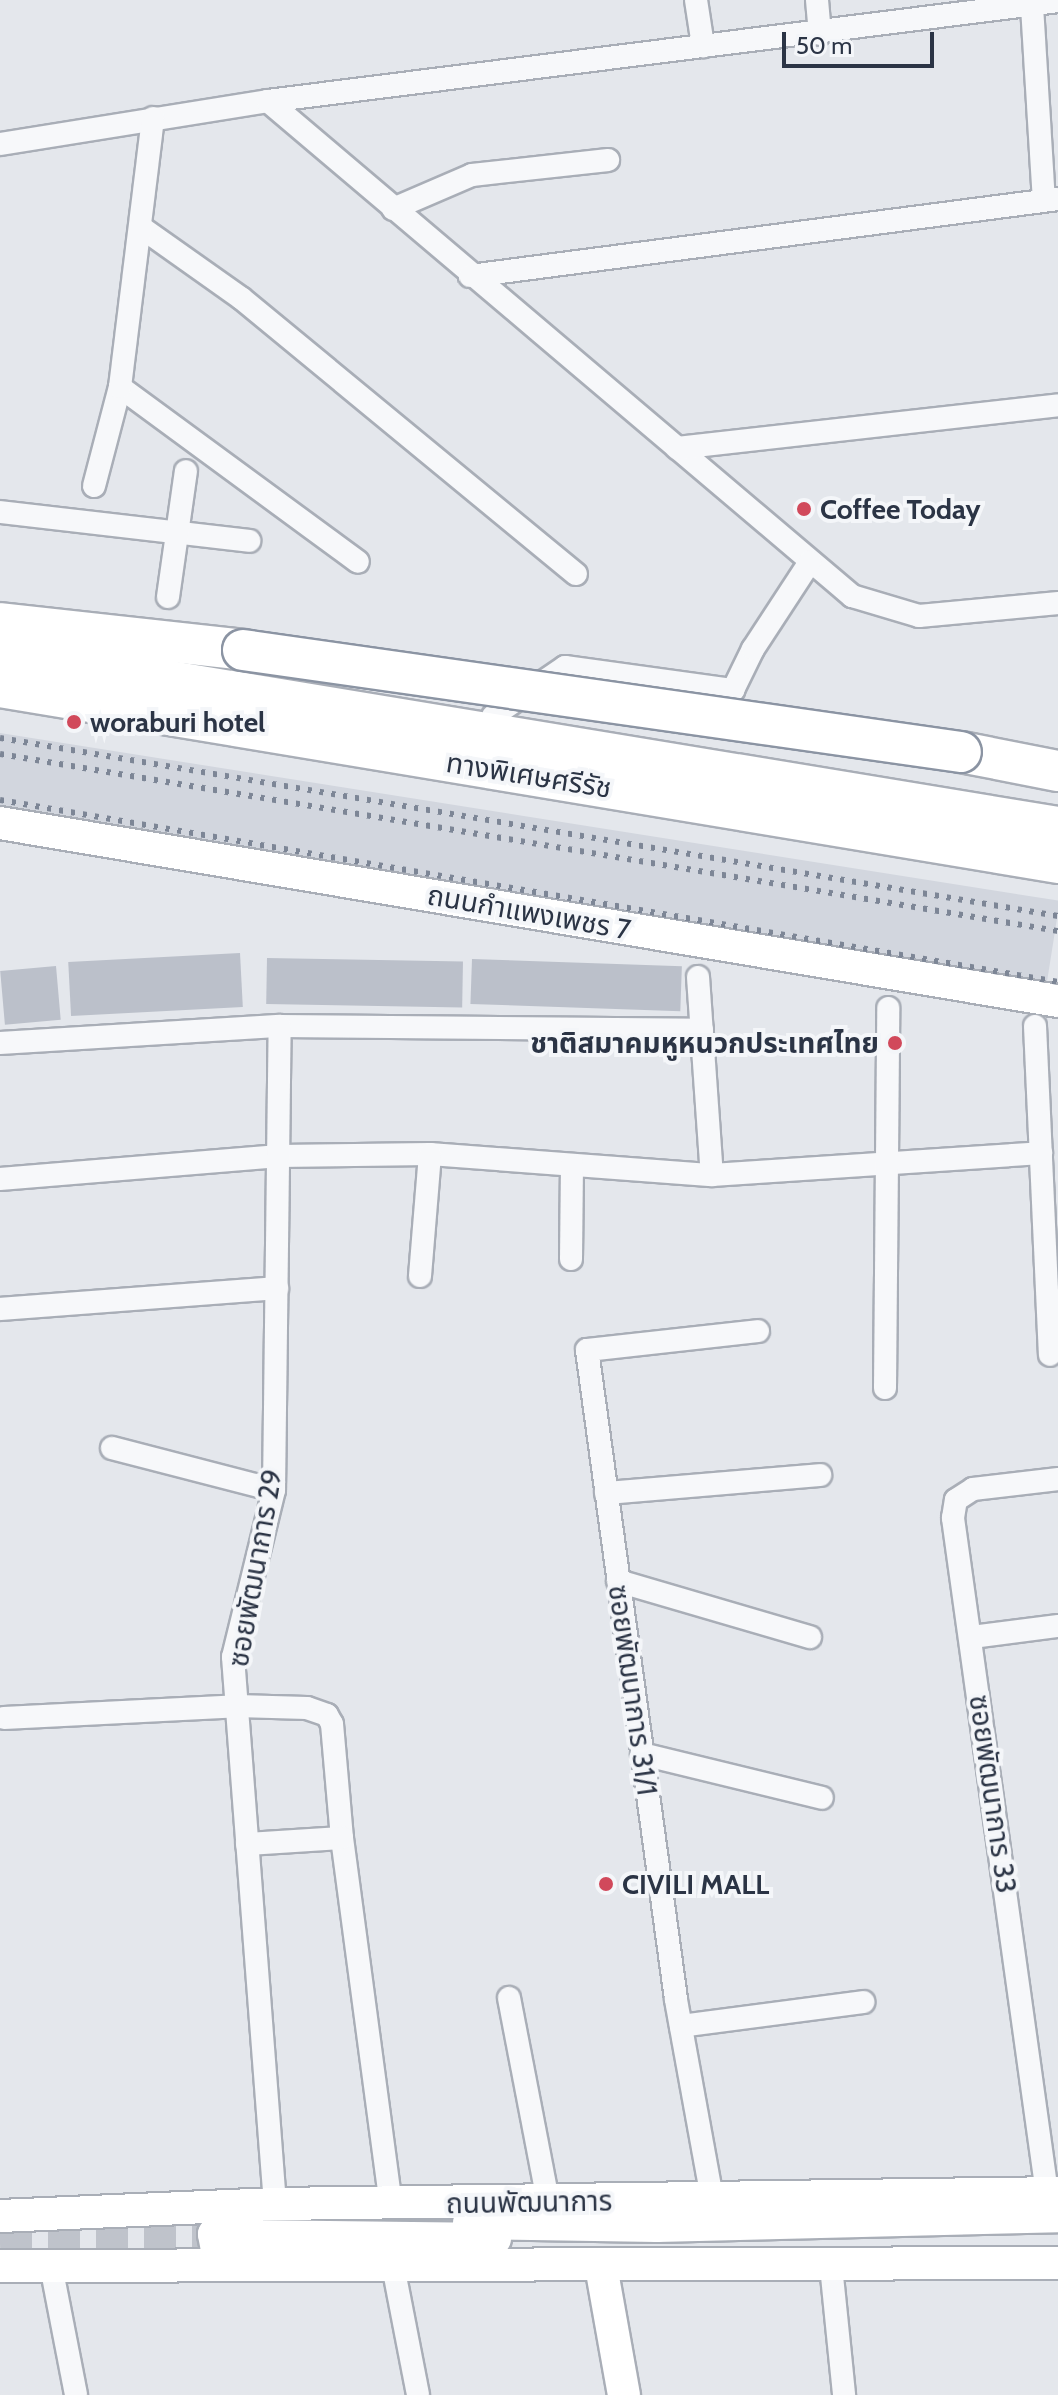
<!DOCTYPE html>
<html>
<head>
<meta charset="utf-8">
<style>
	body { margin:0 }
	#map { position:relative; width:1058px; height:2395px; overflow:hidden; background:#e4e7ec; font-family:Cabin,"Noto Sans Thai",sans-serif }
	div>[style] { position:absolute }
	.built>* { inset:0; background:#d2d6de; transform-origin:0 0 }
	.building>* { inset:0; background:#bbc0ca; transform-origin:0 0 }
	.secondary-tunnel>* { height:32px; margin-top:-16px; transform-origin:0; background:repeating-linear-gradient(90deg,#bfc3cb 0 32px,transparent 0 48px) }
	.roads { filter:drop-shadow(2px 0 #a9aeb7) drop-shadow(-2px 0 #a9aeb7) drop-shadow(0 2px #a9aeb7) drop-shadow(0 -2px #a9aeb7) }
	.street>* { height:22px; margin:-11px; padding:0 11px; transform-origin:11px; border-radius:11px; background:#f7f8fa }
	.secondary>* { height:32px; margin:-16px; padding:0 16px; transform-origin:16px; border-radius:16px; background:#fff }
	.highway>* { height:40px; margin:-20px; padding:0 20px; transform-origin:20px; border-radius:20px; background:#fff }
	.rail>* { height:6px; margin-top:-3px; transform-origin:0; background:repeating-linear-gradient(90deg,#7d8696 0 4px,transparent 0 12px) }
	.bridges { filter:drop-shadow(2px 0 #8b94a3) drop-shadow(-2px 0 #8b94a3) drop-shadow(0 2px #8b94a3) drop-shadow(0 -2px #8b94a3) }
	.highway-bridge>* { height:40px; margin:-20px; padding:0 20px; transform-origin:20px; border-radius:20px; background:#fff }
	.dots>* { width:22px; height:22px; translate:-50% -50%; box-sizing:border-box; border:4px solid #f4f6f9; border-radius:50% }
	span { translate:-50% -50%; white-space:nowrap; text-align:center; line-height:1.15; -webkit-text-stroke:8px #f4f6f9; paint-order:stroke }
	.poi-label { font-size:28px; color:#2b3445; font-weight:700 }
	.left { translate:0 -50%; text-align:left }
	.right { translate:-100% -50%; text-align:right }
	.street-label { font-size:28px; color:#2b3445 }
	.scale { position:absolute; left:782px; top:32px; width:152px; height:36px; box-sizing:border-box; border:4px solid #2b3445; border-top:0; padding-left:10px; font-size:24px; line-height:28px; white-space:nowrap; color:#2b3445; -webkit-text-stroke:6px #f4f6f9; paint-order:stroke }
</style>
</head>
<body>
<div id="map">
	<div class="built">
		<i style="left:0;top:733px;width:1073px;height:93px;rotate:9deg"></i>
	</div>
	<div class="building">
		<i style="left:240px;top:953px;width:54px;height:172px;rotate:87deg"></i>
		<i style="left:267px;top:958px;width:196px;height:46px;rotate:1deg"></i>
		<i style="left:472px;top:959px;width:210px;height:45px;rotate:2deg"></i>
		<i style="left:56px;top:966px;width:54px;height:56px;rotate:85deg"></i>
	</div>
	<div class="secondary-tunnel">
		<i style="left:0;top:2243px;width:242px;rotate:-1.7deg"></i>
	</div>
	<div class="roads">
		<div class="street">
			<i style="left:696px;top:0;width:47px;rotate:81.3deg"></i>
			<i style="left:817px;top:0;width:34px;rotate:85deg"></i>
			<i style="left:1032px;top:6px;width:194px;rotate:86.5deg"></i>
			<i style="left:268px;top:101px;width:766px;rotate:40.28deg"></i>
			<i style="left:852px;top:596px;width:70px;rotate:16.6deg"></i>
			<i style="left:919px;top:616px;width:140px;rotate:-5.3deg"></i>
			<i style="left:0;top:144px;width:271px;rotate:-9.1deg"></i>
			<i style="left:268px;top:101px;width:796px;rotate:-7.21deg"></i>
			<i style="left:393px;top:209px;width:86px;rotate:-23.3deg"></i>
			<i style="left:472px;top:175px;width:137px;rotate:-6.3deg"></i>
			<i style="left:142px;top:228px;width:121px;rotate:35.3deg"></i>
			<i style="left:241px;top:298px;width:434px;rotate:39.5deg"></i>
			<i style="left:470px;top:276px;width:593px;rotate:-7.46deg"></i>
			<i style="left:120px;top:387px;width:295px;rotate:36.3deg"></i>
			<i style="left:677px;top:448px;width:383px;rotate:-6.4deg"></i>
			<i style="left:94px;top:486px;width:102px;rotate:-75.3deg"></i>
			<i style="left:120px;top:387px;width:271px;rotate:-83deg"></i>
			<i style="left:0;top:512px;width:251px;rotate:6.6deg"></i>
			<i style="left:168px;top:597px;width:127px;rotate:-81.9deg"></i>
			<i style="left:493px;top:716px;width:87px;rotate:-34.2deg"></i>
			<i style="left:565px;top:667px;width:170px;rotate:7.8deg"></i>
			<i style="left:733px;top:690px;width:46px;rotate:-64deg"></i>
			<i style="left:753px;top:649px;width:104px;rotate:-56.8deg"></i>
			<i style="left:698px;top:977px;width:198px;rotate:86deg"></i>
			<i style="left:1035px;top:1026px;width:329px;rotate:87.4deg"></i>
			<i style="left:0;top:1043px;width:281px;rotate:-3.5deg"></i>
			<i style="left:280px;top:1026px;width:422px;rotate:0.5deg"></i>
			<i style="left:0;top:1179px;width:280px;rotate:-4.7deg"></i>
			<i style="left:279px;top:1156px;width:151px;rotate:-0.8deg"></i>
			<i style="left:430px;top:1154px;width:283px;rotate:4.3deg"></i>
			<i style="left:712px;top:1175px;width:330px;rotate:-3.8deg"></i>
			<i style="left:571px;top:1259px;width:94px;rotate:-89.4deg"></i>
			<i style="left:420px;top:1276px;width:122px;rotate:-85.3deg"></i>
			<i style="left:0;top:1309px;width:278px;rotate:-4.3deg"></i>
			<i style="left:885px;top:1388px;width:380px;rotate:-89.5deg"></i>
			<i style="left:112px;top:1448px;width:167px;rotate:14.5deg"></i>
			<i style="left:606px;top:1493px;width:215px;rotate:-4.8deg"></i>
			<i style="left:618px;top:1581px;width:200px;rotate:16.3deg"></i>
			<i style="left:972px;top:1637px;width:87px;rotate:-7.3deg"></i>
			<i style="left:4px;top:1718px;width:233px;rotate:-2.9deg"></i>
			<i style="left:237px;top:1706px;width:70px;rotate:1.6deg"></i>
			<i style="left:307px;top:1708px;width:21px;rotate:19deg"></i>
			<i style="left:327px;top:1715px;width:10px;rotate:61deg"></i>
			<i style="left:332px;top:1724px;width:114px;rotate:85deg"></i>
			<i style="left:342px;top:1838px;width:369px;rotate:82.4deg"></i>
			<i style="left:642px;top:1754px;width:185px;rotate:13.7deg"></i>
			<i style="left:247px;top:1844px;width:95px;rotate:-3.6deg"></i>
			<i style="left:509px;top:1998px;width:207px;rotate:79.1deg"></i>
			<i style="left:681px;top:2026px;width:184px;rotate:-7.5deg"></i>
			<i style="left:1047px;top:2193px;width:682px;rotate:-97.93deg"></i>
			<i style="left:953px;top:1518px;width:18px;rotate:-81deg"></i>
			<i style="left:956px;top:1500px;width:20px;rotate:-33deg"></i>
			<i style="left:973px;top:1489px;width:86px;rotate:-6.7deg"></i>
			<i style="left:712px;top:2198px;width:202px;rotate:-100.3deg"></i>
			<i style="left:676px;top:1999px;width:655px;rotate:-97.81deg"></i>
			<i style="left:587px;top:1350px;width:172px;rotate:-6.3deg"></i>
			<i style="left:275px;top:2204px;width:549px;rotate:-94.39deg"></i>
			<i style="left:233px;top:1657px;width:172px;rotate:-76.2deg"></i>
			<i style="left:274px;top:1490px;width:464px;rotate:-89.3deg"></i>
			<i style="left:51px;top:2266px;width:131px;rotate:79deg"></i>
			<i style="left:393px;top:2266px;width:131px;rotate:79deg"></i>
			<i style="left:831px;top:2266px;width:130px;rotate:84.2deg"></i>
		</div>
		<div class="secondary">
			<i style="left:0;top:823px;width:1073px;rotate:9.55deg"></i>
			<i style="left:0;top:2216px;width:275px;rotate:-2.5deg"></i>
			<i style="left:275px;top:2204px;width:783px;rotate:-0.8deg"></i>
			<i style="left:469px;top:2223px;width:188px;rotate:0.9deg"></i>
			<i style="left:657px;top:2226px;width:401px;rotate:-1.4deg"></i>
			<i style="left:245px;top:2236px;width:250px;rotate:0.7deg"></i>
			<i style="left:238px;top:2264px;width:22px;rotate:-156deg"></i>
			<i style="left:218px;top:2255px;width:21px;rotate:-101deg"></i>
			<i style="left:214px;top:2234px;width:15px;rotate:-53deg"></i>
			<i style="left:223px;top:2222px;width:31px;rotate:-27deg"></i>
			<i style="left:0;top:2266px;width:1058px;rotate:-0.16deg"></i>
			<i style="left:601px;top:2266px;width:131px;rotate:79.9deg"></i>
		</div>
		<div class="highway">
			<i style="left:0;top:623px;width:244px;rotate:6.3deg"></i>
			<i style="left:0;top:653px;width:1072px;rotate:9.34deg"></i>
			<i style="left:0;top:687px;width:1073px;rotate:9.44deg"></i>
			<i style="left:961px;top:752px;width:99px;rotate:11.1deg"></i>
		</div>
	</div>
	<div class="rail">
		<i style="left:0;top:738px;width:1073px;rotate:9.55deg"></i>
		<i style="left:0;top:754px;width:1073px;rotate:9.5deg"></i>
		<i style="left:0;top:800px;width:1074px;rotate:9.76deg"></i>
	</div>
	<div class="bridges">
		<div class="highway-bridge">
			<i style="left:243px;top:650px;width:725px;rotate:8.09deg"></i>
		</div>
	</div>
	<div class="dots">
		<i style="left:804px;top:509px;background:#d1495b"></i>
		<i style="left:74px;top:722px;background:#d1495b"></i>
		<i style="left:895px;top:1043px;background:#d1495b"></i>
		<i style="left:606px;top:1884px;background:#d1495b"></i>
	</div>
	<div class="poi-label">
		<span class="left" style="left:820px;top:509px">Coffee Today</span>
		<span class="left" style="left:90px;top:722px">woraburi hotel</span>
		<span class="right" style="left:879px;top:1043px">ชาติสมาคมหูหนวกประเทศไทย</span>
		<span class="left" style="left:622px;top:1884px">CIVILI MALL</span>
	</div>
	<div class="street-label">
		<span style="left:529px;top:775px;rotate:9deg">ทางพิเศษศรีรัช</span>
		<span style="left:529px;top:912px;rotate:10deg">ถนนกำแพงเพชร 7</span>
		<span style="left:255px;top:1568px;rotate:-80deg">ซอยพัฒนาการ 29</span>
		<span style="left:633px;top:1690px;rotate:82deg">ซอยพัฒนาการ 31/1</span>
		<span style="left:993px;top:1794px;rotate:82deg">ซอยพัฒนาการ 33</span>
		<span style="left:529px;top:2202px;rotate:-1deg">ถนนพัฒนาการ</span>
	</div>
	<div class="scale">50 m</div>
</div>
</body>
</html>
